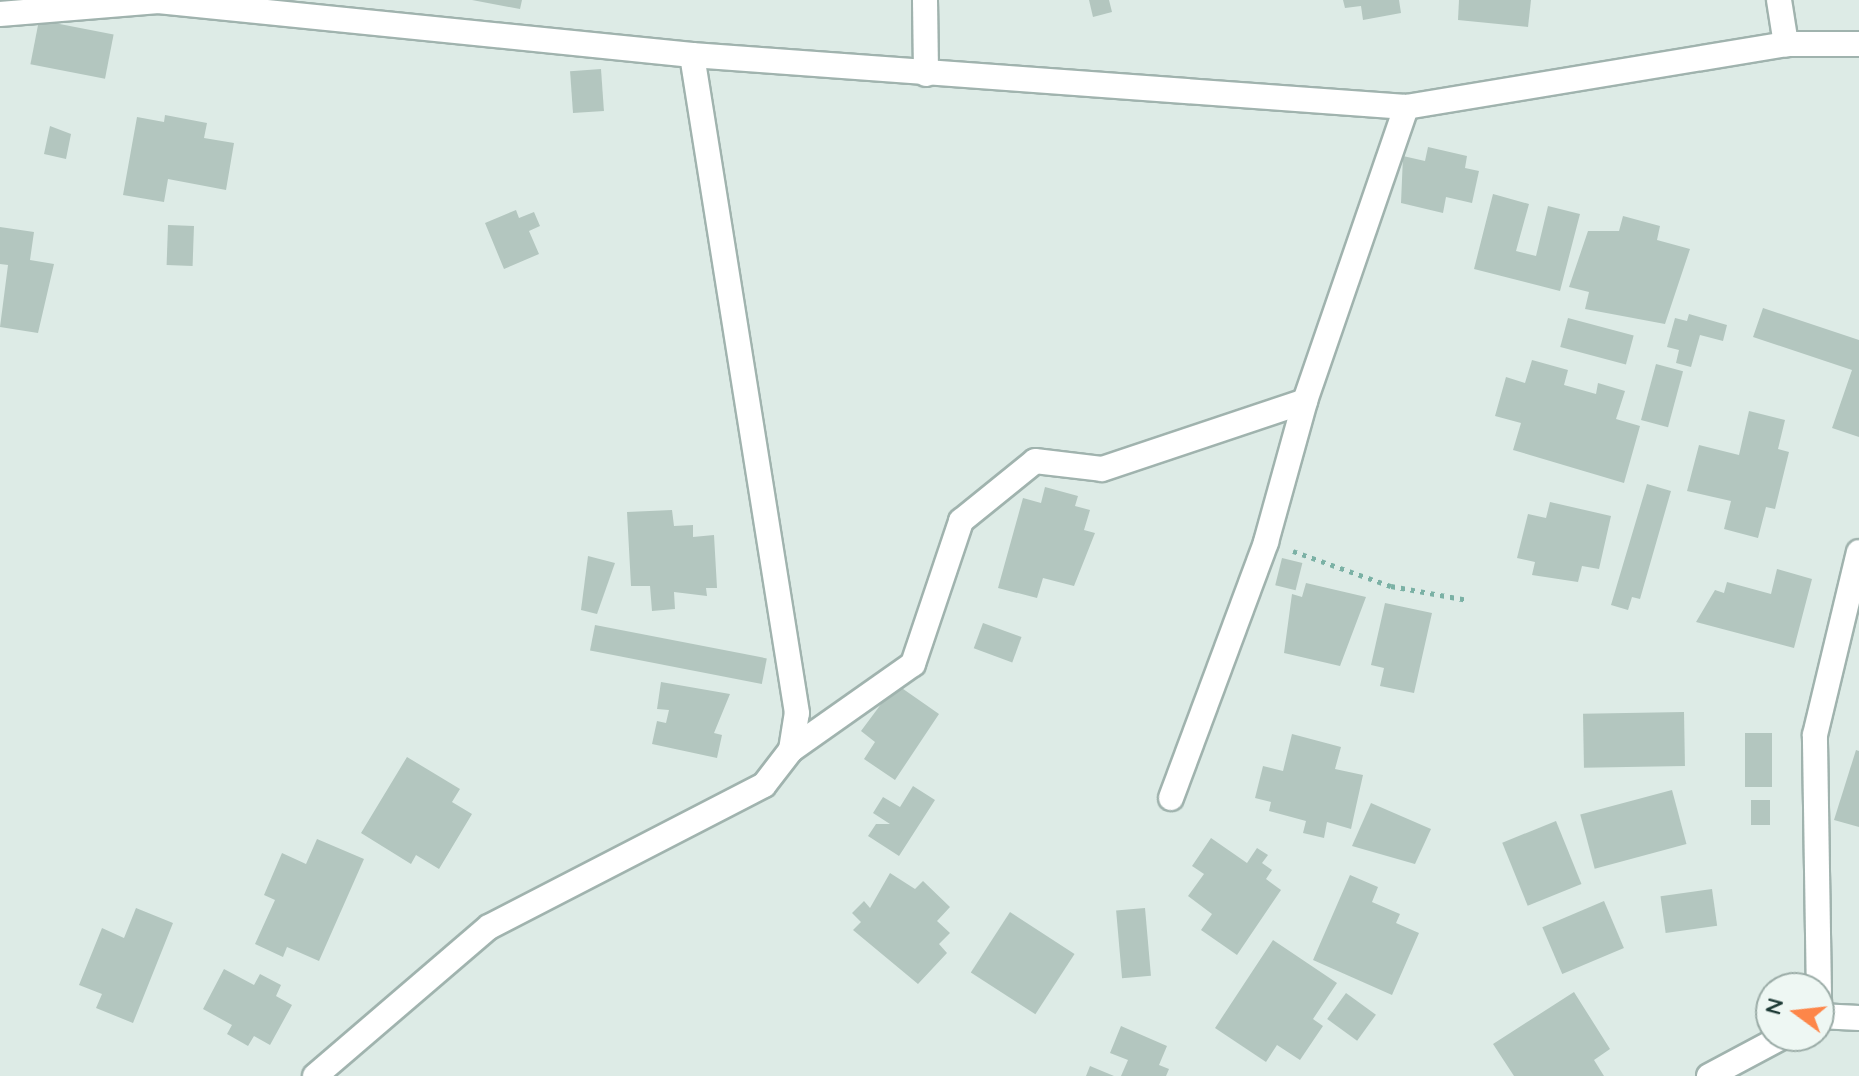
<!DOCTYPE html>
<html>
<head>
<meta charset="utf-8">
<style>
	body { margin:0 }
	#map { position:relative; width:1859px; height:1076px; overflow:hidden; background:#ddebe6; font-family:Quicksand,sans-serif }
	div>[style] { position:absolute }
	.building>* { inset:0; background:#b3c6bf; transform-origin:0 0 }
	.path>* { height:5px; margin-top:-2.5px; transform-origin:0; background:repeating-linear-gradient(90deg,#7bb1a5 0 4px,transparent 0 10px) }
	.roads { filter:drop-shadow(2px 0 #a0b3ae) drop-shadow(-2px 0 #a0b3ae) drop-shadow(0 2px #a0b3ae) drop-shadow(0 -2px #a0b3ae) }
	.minor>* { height:24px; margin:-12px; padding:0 12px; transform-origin:12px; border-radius:12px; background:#fff }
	span { translate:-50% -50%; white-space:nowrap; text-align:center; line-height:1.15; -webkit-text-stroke:8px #eef7f3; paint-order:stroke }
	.north { position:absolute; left:1755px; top:972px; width:80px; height:80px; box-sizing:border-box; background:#eef7f3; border:2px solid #9baca7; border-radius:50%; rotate:285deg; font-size:22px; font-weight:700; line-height:32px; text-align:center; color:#1e3b36 }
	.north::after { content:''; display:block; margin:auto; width:28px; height:36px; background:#fd8649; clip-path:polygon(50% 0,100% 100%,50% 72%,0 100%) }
</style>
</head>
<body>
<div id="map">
	<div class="building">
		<i style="clip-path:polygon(472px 0,522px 0,520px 9px)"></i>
		<i style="clip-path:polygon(1089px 0,1109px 0,1112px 12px,1093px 17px)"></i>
		<i style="clip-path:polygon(1343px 0,1399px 0,1401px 13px,1363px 20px,1361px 6px,1345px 8px)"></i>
		<i style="clip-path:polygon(1459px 0,1531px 0,1528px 27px,1458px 20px)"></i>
		<i style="left:39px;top:20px;width:76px;height:45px;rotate:11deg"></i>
		<i style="left:601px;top:69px;width:42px;height:31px;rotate:86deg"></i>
		<i style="clip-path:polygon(165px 115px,207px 123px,204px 138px,234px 143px,226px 190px,168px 179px,164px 202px,123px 195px,137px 117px,164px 122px)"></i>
		<i style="clip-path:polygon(50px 126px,71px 134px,66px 159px,44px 154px)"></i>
		<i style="clip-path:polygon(1428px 147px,1467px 156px,1465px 168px,1479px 171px,1472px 203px,1446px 197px,1443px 213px,1401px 203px,1403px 156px,1425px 161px)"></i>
		<i style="clip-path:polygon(1493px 194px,1529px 204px,1516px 251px,1536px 256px,1548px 206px,1580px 214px,1560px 291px,1474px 269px)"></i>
		<i style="clip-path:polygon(516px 210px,519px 218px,534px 212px,540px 226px,529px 231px,539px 254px,504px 269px,485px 223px)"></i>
		<i style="clip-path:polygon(1623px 216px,1660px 226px,1657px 240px,1690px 249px,1665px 324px,1585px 309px,1589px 292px,1569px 287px,1588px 231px,1619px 231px)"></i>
		<i style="left:168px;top:225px;width:26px;height:40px;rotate:2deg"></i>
		<i style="clip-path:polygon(0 227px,34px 232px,30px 260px,54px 264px,38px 333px,0 327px,8px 265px,0 264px)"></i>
		<i style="clip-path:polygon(1763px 308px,1859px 340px,1859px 437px,1832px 428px,1852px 370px,1753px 337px)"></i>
		<i style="clip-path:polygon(1689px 314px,1727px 325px,1723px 341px,1700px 335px,1691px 367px,1676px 363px,1679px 350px,1667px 347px,1675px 318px,1687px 321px)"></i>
		<i style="left:1568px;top:318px;width:68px;height:30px;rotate:15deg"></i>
		<i style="clip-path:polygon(1532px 360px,1568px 370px,1564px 385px,1596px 394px,1598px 383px,1625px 391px,1616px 419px,1640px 426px,1624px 483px,1513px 450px,1521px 423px,1495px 416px,1506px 377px,1525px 383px)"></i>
		<i style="left:1656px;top:364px;width:28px;height:58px;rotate:15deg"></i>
		<i style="clip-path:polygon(1749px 411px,1785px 420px,1778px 449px,1789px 452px,1775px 509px,1766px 507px,1758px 538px,1724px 529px,1731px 501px,1687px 491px,1699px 445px,1739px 455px)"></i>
		<i style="clip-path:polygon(1647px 484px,1671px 491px,1640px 599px,1632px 597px,1628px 610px,1611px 605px)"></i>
		<i style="clip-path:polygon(1045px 487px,1078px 496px,1075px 506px,1090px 510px,1084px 530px,1095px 533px,1074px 586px,1043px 578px,1037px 598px,998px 588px,1023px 498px,1041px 503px)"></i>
		<i style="clip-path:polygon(1550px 502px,1611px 516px,1599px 569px,1582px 566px,1578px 582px,1532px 575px,1535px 562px,1517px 558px,1528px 514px,1546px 518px)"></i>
		<i style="clip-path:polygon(672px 510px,674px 526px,693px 525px,693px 537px,714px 535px,717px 588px,706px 588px,707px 596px,674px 592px,675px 609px,652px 611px,650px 586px,631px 586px,627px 512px)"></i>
		<i style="clip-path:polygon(588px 556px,615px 563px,597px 614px,581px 610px)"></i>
		<i style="left:1282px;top:558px;width:21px;height:28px;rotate:14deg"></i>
		<i style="clip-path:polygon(1777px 569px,1812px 579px,1794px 648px,1696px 622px,1715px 590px,1724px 593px,1727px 582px,1771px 594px)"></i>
		<i style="clip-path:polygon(1306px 583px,1366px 597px,1340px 666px,1284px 653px,1292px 594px,1302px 597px)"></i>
		<i style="clip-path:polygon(1385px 603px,1432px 613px,1414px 693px,1380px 686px,1384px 668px,1371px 665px)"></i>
		<i style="left:983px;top:623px;width:41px;height:27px;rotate:20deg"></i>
		<i style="left:595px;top:625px;width:175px;height:26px;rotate:11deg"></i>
		<i style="clip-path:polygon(661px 682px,730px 694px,714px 733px,722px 735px,717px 758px,652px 744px,657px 721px,666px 723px,669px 710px,657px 709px)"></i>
		<i style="clip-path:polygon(896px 684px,939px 714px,895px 780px,864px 759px,875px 742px,861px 731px)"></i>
		<i style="left:1684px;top:712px;width:54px;height:101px;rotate:89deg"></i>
		<i style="left:1745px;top:733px;width:27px;height:54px"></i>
		<i style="clip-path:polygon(1292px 734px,1341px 747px,1335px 769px,1363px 775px,1351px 829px,1327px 822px,1324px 838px,1303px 833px,1306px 821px,1269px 811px,1271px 802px,1255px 798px,1263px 766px,1283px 771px)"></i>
		<i style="clip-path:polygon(1856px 750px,1859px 751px,1859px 827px,1834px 820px)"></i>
		<i style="clip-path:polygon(407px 757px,460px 789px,452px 802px,472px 814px,439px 869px,416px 855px,411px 864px,361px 833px)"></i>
		<i style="clip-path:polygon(913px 786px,935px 800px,899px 856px,868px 836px,876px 824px,890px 824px,873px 813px,883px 797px,900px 807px)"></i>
		<i style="left:1672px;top:790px;width:56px;height:95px;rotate:75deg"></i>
		<i style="left:1770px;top:800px;width:25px;height:19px;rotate:90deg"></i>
		<i style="clip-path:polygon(1371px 803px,1431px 829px,1415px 864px,1352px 846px)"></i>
		<i style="left:1556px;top:821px;width:68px;height:58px;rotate:68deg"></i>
		<i style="clip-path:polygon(1211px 838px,1247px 863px,1257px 848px,1268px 855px,1262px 863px,1272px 870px,1266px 879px,1281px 890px,1237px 955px,1201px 930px,1212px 914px,1188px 896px,1204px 874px,1192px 866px)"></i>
		<i style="clip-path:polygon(317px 839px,364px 859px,319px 961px,287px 947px,283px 957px,255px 944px,275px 900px,264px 895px,282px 853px,306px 864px)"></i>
		<i style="clip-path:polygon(890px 873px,915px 889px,923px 881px,950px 907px,937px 921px,950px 933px,939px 944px,947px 953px,918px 984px,853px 930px,861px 922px,852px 913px,864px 901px,870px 908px)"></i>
		<i style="clip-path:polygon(1350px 875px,1378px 887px,1372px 902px,1400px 914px,1396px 923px,1419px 933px,1392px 995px,1313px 960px)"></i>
		<i style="left:1712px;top:889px;width:37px;height:52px;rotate:82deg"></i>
		<i style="left:1604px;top:901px;width:51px;height:67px;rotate:67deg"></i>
		<i style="clip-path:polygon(136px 908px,173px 923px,133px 1023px,96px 1008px,102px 994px,79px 985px,102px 928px,124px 938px)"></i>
		<i style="left:1145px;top:908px;width:68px;height:29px;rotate:85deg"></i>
		<i style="left:1010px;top:912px;width:77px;height:72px;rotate:33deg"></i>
		<i style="clip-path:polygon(1273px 940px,1337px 983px,1313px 1019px,1323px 1026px,1300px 1060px,1277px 1045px,1266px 1062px,1215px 1028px)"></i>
		<i style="clip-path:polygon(224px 969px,254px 985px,260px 974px,281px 985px,276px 996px,292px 1005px,270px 1045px,254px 1036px,248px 1046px,227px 1034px,232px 1025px,203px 1009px)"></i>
		<i style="clip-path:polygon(1574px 992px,1610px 1049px,1594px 1060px,1604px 1076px,1514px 1076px,1493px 1044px)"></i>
		<i style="left:1346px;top:993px;width:37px;height:32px;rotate:36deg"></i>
		<i style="clip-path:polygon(1121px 1026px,1167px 1046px,1159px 1065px,1169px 1069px,1166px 1076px,1121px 1076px,1128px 1060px,1110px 1053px)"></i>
		<i style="clip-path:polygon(1090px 1066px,1114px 1076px,1086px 1076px)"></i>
	</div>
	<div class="path">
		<i style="left:1293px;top:551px;width:104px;rotate:19.7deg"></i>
		<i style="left:1391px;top:586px;width:78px;rotate:10.3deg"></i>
	</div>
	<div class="roads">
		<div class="minor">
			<i style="left:925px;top:0;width:74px;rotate:89.2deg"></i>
			<i style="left:1779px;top:0;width:45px;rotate:81deg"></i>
			<i style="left:0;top:14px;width:159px;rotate:-4.7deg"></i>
			<i style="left:158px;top:1px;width:537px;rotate:5.77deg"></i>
			<i style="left:692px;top:55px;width:716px;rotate:4.17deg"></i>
			<i style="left:1406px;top:107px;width:385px;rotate:-9.4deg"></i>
			<i style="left:1786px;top:44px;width:73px"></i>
			<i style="left:791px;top:750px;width:149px;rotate:-35.2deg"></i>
			<i style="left:913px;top:664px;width:151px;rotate:-71.4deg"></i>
			<i style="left:961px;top:521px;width:95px;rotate:-39deg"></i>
			<i style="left:1035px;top:461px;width:67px;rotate:6.8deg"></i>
			<i style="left:1102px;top:469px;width:214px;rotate:-18.5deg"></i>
			<i style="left:1171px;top:798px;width:273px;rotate:-69.6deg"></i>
			<i style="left:1266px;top:542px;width:146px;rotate:-74.5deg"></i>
			<i style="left:1305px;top:401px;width:311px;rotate:-71deg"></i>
			<i style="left:1819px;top:997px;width:262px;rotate:-90.9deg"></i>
			<i style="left:1815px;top:735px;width:188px;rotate:-76.5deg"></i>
			<i style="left:1819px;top:1016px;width:40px;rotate:2.9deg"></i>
			<i style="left:315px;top:1076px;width:229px;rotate:-40.6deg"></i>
			<i style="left:489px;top:927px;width:309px;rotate:-27.3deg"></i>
			<i style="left:764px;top:785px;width:44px;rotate:-52.4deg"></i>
			<i style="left:791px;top:750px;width:37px;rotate:-81deg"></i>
			<i style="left:797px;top:713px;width:666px;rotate:-99.07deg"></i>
			<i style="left:1709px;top:1076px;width:85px;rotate:-28.1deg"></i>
		</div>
	</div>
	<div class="north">N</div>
</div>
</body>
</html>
